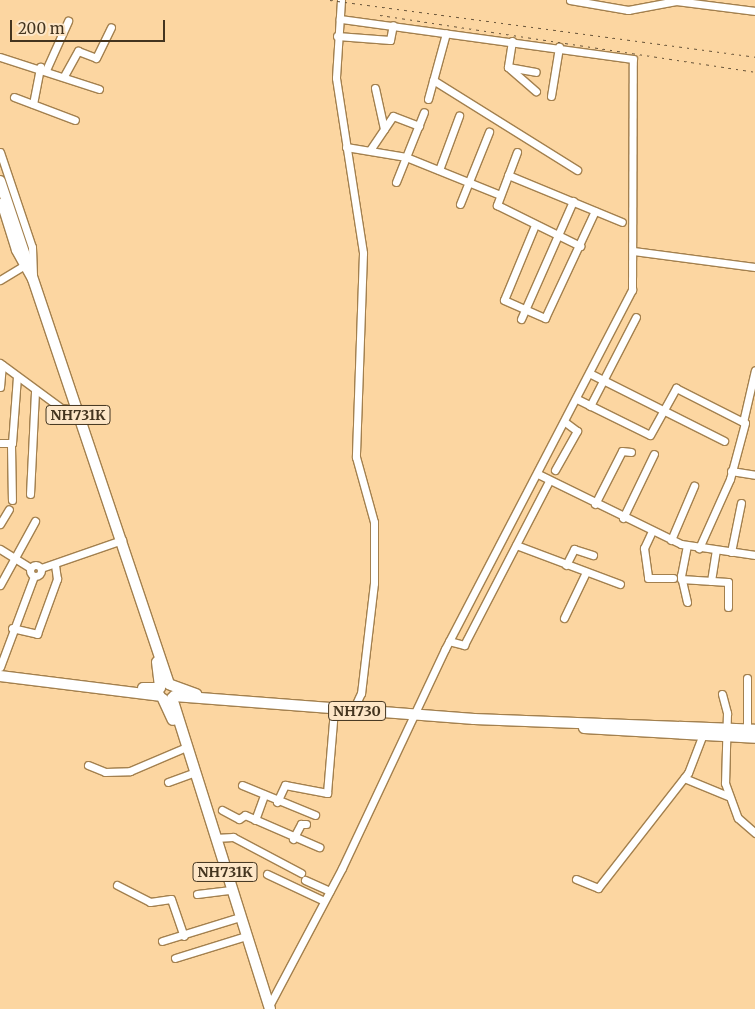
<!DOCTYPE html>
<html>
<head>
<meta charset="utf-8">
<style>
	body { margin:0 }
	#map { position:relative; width:755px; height:1009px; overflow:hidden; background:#fcd6a1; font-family:Merriweather,serif }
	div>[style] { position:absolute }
	.roads { filter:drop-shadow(1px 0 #a3804e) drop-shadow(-1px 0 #a3804e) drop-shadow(0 1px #a3804e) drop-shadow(0 -1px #a3804e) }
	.minor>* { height:7px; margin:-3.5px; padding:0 3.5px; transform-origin:3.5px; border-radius:3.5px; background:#fff }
	.minor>.ring { margin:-3.5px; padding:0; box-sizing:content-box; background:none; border:7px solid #fff; border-radius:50% }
	.highway>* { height:10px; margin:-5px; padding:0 5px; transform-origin:5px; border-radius:5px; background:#fff }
	.rail>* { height:1px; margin-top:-0.5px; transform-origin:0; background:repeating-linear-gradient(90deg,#69553a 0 2.5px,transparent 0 7.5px) }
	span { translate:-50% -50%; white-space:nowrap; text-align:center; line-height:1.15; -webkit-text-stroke:4px #fde6c7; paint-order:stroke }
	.shield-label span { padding:1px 4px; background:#fde6c7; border:1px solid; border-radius:4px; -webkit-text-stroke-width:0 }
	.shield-label { font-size:14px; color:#43341f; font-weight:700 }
	.scale { position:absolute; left:10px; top:20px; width:155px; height:22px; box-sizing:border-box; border:2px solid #43341f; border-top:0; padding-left:6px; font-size:15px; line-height:18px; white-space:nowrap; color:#43341f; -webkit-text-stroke:4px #fde6c7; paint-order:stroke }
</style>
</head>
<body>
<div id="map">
	<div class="roads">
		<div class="minor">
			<i style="left:341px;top:0;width:78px;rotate:93.7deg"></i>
			<i style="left:336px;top:78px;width:177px;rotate:81.2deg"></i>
			<i style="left:363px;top:253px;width:204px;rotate:92deg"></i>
			<i style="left:356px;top:457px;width:67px;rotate:74.5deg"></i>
			<i style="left:374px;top:522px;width:61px;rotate:90deg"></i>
			<i style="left:374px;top:583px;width:111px;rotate:96.7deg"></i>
			<i style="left:361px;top:693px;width:19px;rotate:115deg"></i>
			<i style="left:570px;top:0;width:59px;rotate:9.8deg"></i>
			<i style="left:628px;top:10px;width:49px;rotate:-10.6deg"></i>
			<i style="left:676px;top:1px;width:80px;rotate:7.2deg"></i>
			<i style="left:337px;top:36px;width:53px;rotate:4.3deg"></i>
			<i style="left:390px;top:40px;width:15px;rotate:-79deg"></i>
			<i style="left:512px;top:41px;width:26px;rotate:99deg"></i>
			<i style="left:508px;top:67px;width:37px;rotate:41deg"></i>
			<i style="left:0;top:57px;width:104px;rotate:17.9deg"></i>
			<i style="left:508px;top:67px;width:28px;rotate:10deg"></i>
			<i style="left:46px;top:70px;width:54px;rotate:-65.8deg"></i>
			<i style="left:64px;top:76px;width:29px;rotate:-61deg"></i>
			<i style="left:78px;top:51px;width:19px;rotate:21deg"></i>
			<i style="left:96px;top:58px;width:34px;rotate:-64deg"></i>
			<i style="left:433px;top:80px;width:170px;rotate:32deg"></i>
			<i style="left:375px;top:88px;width:42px;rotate:77.6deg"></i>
			<i style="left:551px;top:96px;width:50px;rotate:-80.7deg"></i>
			<i style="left:14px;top:97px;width:65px;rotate:20.7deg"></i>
			<i style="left:428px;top:99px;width:68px;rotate:-74.7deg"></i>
			<i style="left:33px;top:104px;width:38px;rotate:-79deg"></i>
			<i style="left:346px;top:147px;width:61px;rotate:9.5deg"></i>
			<i style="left:406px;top:157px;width:101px;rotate:22deg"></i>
			<i style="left:370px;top:150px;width:41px;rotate:-55.9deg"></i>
			<i style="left:393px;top:116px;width:28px;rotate:21deg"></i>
			<i style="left:0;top:152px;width:100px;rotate:71.4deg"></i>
			<i style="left:32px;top:247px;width:31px;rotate:88deg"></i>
			<i style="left:517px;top:152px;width:57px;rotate:110.7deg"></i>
			<i style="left:497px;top:205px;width:93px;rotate:26.3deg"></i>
			<i style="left:439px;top:170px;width:58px;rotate:-69.7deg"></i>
			<i style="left:508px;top:175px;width:123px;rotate:22.4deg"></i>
			<i style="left:396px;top:182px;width:75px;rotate:-68.2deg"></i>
			<i style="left:0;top:202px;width:50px;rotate:72.6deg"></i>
			<i style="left:15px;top:250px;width:35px;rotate:61deg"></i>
			<i style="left:460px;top:204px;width:78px;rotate:-68.1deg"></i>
			<i style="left:535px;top:225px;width:81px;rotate:112.5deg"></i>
			<i style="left:504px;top:300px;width:45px;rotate:23.7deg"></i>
			<i style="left:545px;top:318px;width:118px;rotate:-65deg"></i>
			<i style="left:633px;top:251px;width:123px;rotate:7.5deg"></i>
			<i style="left:0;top:280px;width:26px;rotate:-31deg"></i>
			<i style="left:521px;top:319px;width:129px;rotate:-66.2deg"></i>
			<i style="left:0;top:363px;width:76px;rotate:36.4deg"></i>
			<i style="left:61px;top:408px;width:16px;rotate:7deg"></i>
			<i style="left:591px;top:374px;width:149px;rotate:26.7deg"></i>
			<i style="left:0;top:387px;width:22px;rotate:-85deg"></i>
			<i style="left:577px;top:399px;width:81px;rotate:26.3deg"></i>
			<i style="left:650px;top:435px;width:54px;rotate:-61deg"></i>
			<i style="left:676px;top:388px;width:77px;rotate:26.9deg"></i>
			<i style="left:745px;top:423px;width:58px;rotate:105deg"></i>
			<i style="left:730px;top:479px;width:76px;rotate:114.2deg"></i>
			<i style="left:590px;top:406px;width:100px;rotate:-62.7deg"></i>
			<i style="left:743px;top:422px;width:53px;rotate:-77deg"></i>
			<i style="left:0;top:443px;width:12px"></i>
			<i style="left:12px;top:443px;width:66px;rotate:-85.7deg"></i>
			<i style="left:11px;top:445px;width:55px;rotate:89deg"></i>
			<i style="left:555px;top:470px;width:45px;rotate:-60.6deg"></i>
			<i style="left:577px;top:431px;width:15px;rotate:-143deg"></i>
			<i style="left:731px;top:471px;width:24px;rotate:9deg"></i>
			<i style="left:538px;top:474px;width:159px;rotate:26.1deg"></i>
			<i style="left:681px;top:544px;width:75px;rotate:8.5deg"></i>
			<i style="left:30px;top:494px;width:103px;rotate:-87.2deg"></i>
			<i style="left:595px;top:504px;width:59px;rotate:-63deg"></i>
			<i style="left:622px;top:451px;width:9px;rotate:6deg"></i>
			<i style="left:623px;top:518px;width:71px;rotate:-64.2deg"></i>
			<i style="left:0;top:524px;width:17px;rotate:-59deg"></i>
			<i style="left:652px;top:531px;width:19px;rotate:115deg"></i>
			<i style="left:644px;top:548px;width:30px;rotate:82deg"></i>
			<i style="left:648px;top:578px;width:25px"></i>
			<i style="left:671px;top:540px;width:59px;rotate:-66.9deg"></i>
			<i style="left:516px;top:545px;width:111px;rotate:20.6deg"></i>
			<i style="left:0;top:549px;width:36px;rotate:32deg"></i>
			<i style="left:731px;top:552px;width:50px;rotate:-78.5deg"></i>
			<i style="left:566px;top:565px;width:18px;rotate:-63deg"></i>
			<i style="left:574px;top:549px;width:20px;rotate:18deg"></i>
			<i class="ring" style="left:30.5px;top:565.5px;width:4px;height:4px"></i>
			<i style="left:41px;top:568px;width:86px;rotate:-19.1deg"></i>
			<i style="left:681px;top:579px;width:47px;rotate:3.7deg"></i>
			<i style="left:728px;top:582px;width:25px;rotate:90deg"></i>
			<i style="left:711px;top:581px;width:31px;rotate:-81deg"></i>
			<i style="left:0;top:585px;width:73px;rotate:-61.3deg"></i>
			<i style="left:687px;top:602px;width:27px;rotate:-103deg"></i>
			<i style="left:681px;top:576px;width:31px;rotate:-79deg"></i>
			<i style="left:564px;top:618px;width:51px;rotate:-64.4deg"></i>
			<i style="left:12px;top:628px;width:26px;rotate:13deg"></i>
			<i style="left:37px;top:634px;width:59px;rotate:-70deg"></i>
			<i style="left:57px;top:579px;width:15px;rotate:-98deg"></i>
			<i style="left:449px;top:641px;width:16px;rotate:15deg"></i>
			<i style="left:464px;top:645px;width:185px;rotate:-62.6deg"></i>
			<i style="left:0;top:667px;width:97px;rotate:-69.5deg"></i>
			<i style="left:747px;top:678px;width:52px;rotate:90deg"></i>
			<i style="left:722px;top:694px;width:20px;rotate:75deg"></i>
			<i style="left:727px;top:713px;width:70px;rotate:91.6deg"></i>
			<i style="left:725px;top:783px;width:37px;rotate:70deg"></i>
			<i style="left:738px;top:818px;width:23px;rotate:41deg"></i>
			<i style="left:88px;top:765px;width:18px;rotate:22deg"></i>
			<i style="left:105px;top:772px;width:25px;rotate:-2deg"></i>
			<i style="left:130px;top:771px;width:59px;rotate:-23.1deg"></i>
			<i style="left:684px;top:778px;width:48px;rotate:22.2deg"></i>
			<i style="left:168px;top:782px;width:27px;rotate:-20deg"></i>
			<i style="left:242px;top:785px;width:79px;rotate:22.3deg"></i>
			<i style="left:277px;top:802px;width:19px;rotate:-65deg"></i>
			<i style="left:285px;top:785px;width:43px;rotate:10.8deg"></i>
			<i style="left:327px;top:793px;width:84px;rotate:-85.2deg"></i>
			<i style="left:222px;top:810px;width:19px;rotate:28deg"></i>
			<i style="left:239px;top:819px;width:7px;rotate:-34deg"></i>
			<i style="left:245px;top:815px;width:81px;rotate:23.4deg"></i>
			<i style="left:255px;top:820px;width:27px;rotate:-70deg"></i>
			<i style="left:215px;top:838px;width:18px;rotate:-3deg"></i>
			<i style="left:233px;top:837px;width:77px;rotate:27.9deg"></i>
			<i style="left:293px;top:839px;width:17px;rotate:-62deg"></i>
			<i style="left:301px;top:824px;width:5px"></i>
			<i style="left:267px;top:874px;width:63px;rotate:25.3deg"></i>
			<i style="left:576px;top:879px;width:24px;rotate:22deg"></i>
			<i style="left:598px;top:888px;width:146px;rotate:-52deg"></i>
			<i style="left:688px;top:773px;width:40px;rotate:-69deg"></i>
			<i style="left:305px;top:880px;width:27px;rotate:24deg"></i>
			<i style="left:117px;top:885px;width:37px;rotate:27deg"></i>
			<i style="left:150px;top:902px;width:21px;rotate:-8deg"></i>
			<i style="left:171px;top:899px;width:39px;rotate:71deg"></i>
			<i style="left:197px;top:894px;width:34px;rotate:-7deg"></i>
			<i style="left:162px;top:941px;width:82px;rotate:-17.1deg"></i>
			<i style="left:175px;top:958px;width:74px;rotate:-17.2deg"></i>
			<i style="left:269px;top:1006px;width:156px;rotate:-62.1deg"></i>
			<i style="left:342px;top:868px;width:242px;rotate:-64.8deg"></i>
			<i style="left:445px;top:649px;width:405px;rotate:-62.5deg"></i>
			<i style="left:632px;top:290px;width:231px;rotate:-89.8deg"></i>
			<i style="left:633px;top:59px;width:296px;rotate:-172.2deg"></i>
		</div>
		<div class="highway">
			<i style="left:0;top:181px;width:531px;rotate:71.43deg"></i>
			<i style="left:157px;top:662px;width:25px;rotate:83deg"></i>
			<i style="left:0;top:676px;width:161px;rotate:7.1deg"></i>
			<i style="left:171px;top:685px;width:27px;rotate:20deg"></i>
			<i style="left:143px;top:688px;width:17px"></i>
			<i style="left:174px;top:696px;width:301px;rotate:4.4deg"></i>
			<i style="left:474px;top:719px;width:281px;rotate:2.2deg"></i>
			<i style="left:172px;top:698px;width:326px;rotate:72.5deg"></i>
			<i style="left:163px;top:699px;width:23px;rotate:65deg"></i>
			<i style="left:584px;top:728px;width:171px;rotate:3.3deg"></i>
		</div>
	</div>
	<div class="rail">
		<i style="left:330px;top:0;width:429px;rotate:7.6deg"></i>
		<i style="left:380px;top:15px;width:379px;rotate:8.6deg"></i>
	</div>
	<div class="shield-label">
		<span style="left:78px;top:415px">NH731K</span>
		<span style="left:357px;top:711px">NH730</span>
		<span style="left:225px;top:872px">NH731K</span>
	</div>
	<div class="scale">200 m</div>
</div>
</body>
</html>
